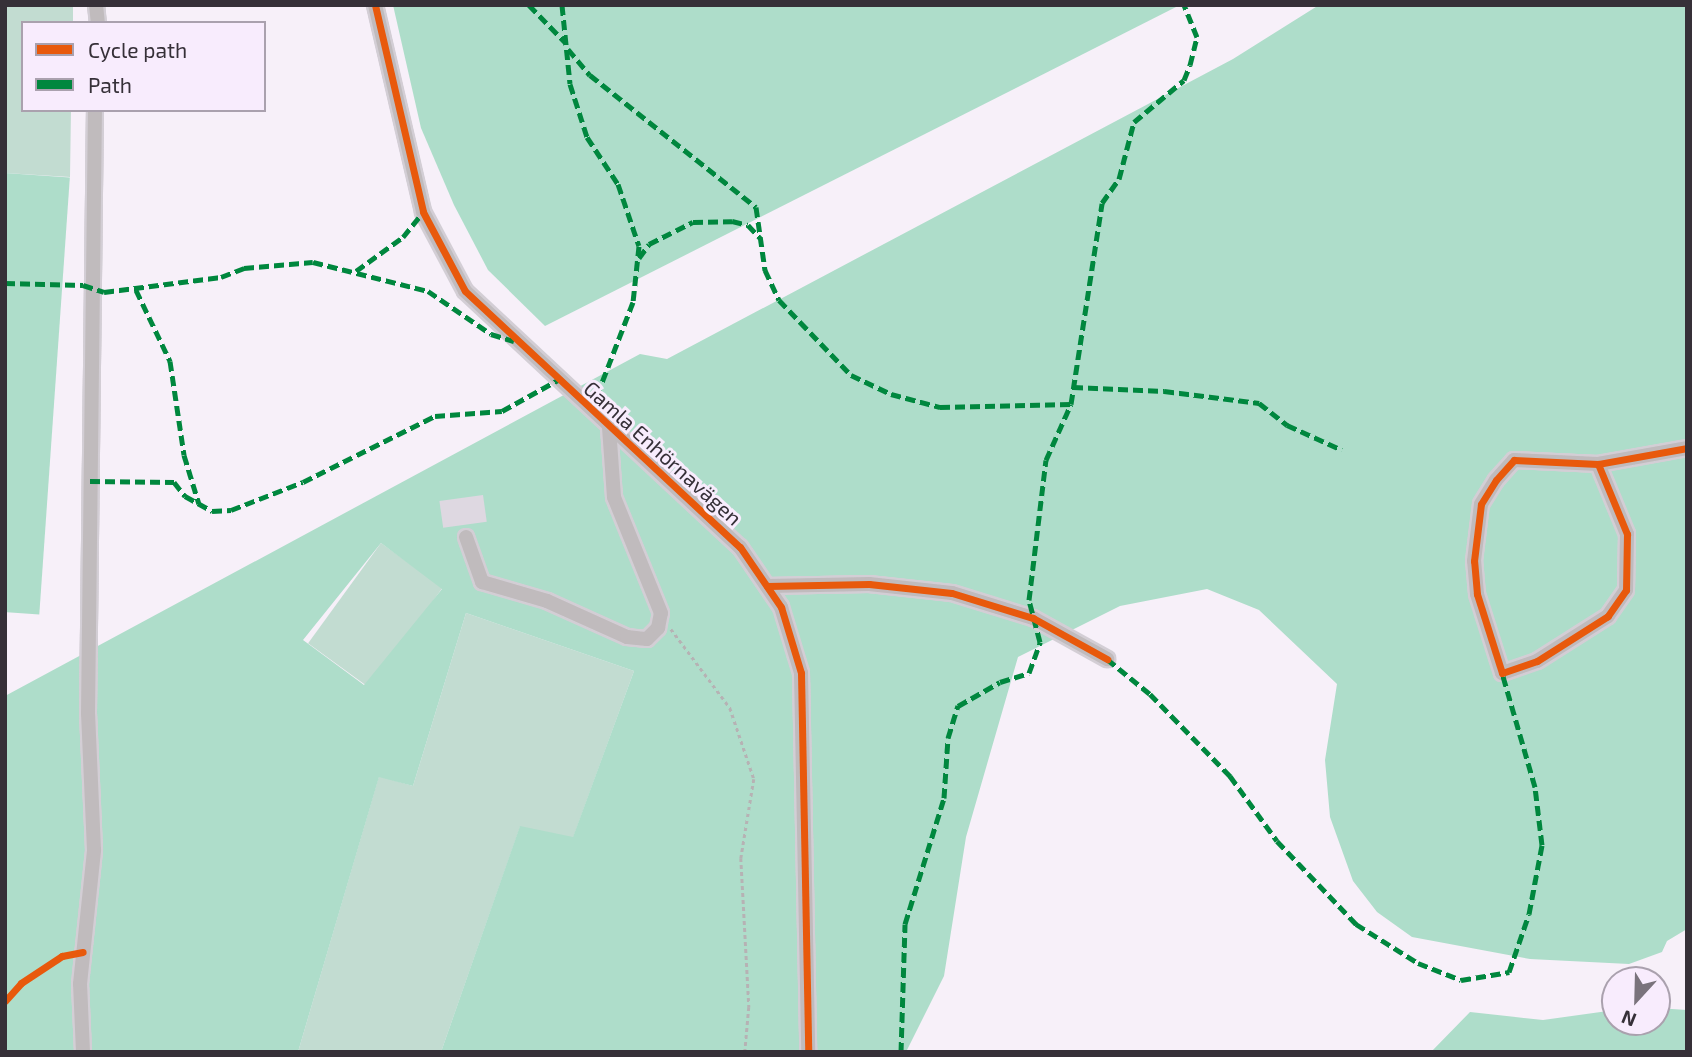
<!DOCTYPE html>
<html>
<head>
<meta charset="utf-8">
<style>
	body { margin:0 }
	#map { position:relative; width:1692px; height:1057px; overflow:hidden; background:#f7f0f9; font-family:"Exo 2",sans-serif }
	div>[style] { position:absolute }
	.green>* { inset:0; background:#c2dcd1; transform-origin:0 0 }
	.forest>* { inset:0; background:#aeddca; transform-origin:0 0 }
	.building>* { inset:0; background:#ded8e1; transform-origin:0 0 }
	.path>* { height:2.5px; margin-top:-1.25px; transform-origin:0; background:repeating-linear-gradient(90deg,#b6b2b4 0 3.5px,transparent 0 7px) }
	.roads { filter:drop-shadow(2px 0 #d3ced5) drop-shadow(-2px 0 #d3ced5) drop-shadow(0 2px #d3ced5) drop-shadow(0 -2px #d3ced5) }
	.minor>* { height:14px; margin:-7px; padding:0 7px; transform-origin:7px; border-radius:7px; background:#c0bbbd }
	.quiet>* { height:5px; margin-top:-2.5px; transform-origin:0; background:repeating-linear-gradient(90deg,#00873e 0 10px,transparent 0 15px) }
	.cycleway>* { height:7px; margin:-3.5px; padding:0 3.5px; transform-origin:3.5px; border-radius:3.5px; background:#e8590c }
	span { translate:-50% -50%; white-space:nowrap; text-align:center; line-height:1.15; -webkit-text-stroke:6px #f8ecfd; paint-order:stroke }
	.street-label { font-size:21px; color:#363038 }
	.frame { position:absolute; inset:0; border:7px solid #363038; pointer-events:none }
	.legend { position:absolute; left:21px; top:21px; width:245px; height:91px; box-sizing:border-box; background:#f8ecfd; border:2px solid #aaa1ae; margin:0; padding:9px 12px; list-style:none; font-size:21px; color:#363038 }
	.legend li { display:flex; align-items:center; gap:14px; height:35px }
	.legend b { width:35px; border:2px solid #aaa1ae }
	.north { position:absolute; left:1601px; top:966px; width:70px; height:70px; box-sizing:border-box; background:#f8ecfd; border:2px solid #aaa1ae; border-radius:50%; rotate:202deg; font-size:19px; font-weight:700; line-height:28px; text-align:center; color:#363038 }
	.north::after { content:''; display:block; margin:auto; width:24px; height:32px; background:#7a737c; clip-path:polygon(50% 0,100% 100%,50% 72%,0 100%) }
</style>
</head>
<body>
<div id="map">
	<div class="green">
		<i style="clip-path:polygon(5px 5px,73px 5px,73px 23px,23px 23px,23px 110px,71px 110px,70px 177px,5px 173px)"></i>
		<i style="left:381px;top:543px;width:76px;height:124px;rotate:36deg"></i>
		<i style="clip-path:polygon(466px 613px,634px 671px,573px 838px,520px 827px,441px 1052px,298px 1052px,379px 776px,413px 786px)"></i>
	</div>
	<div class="forest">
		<i style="clip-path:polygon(393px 5px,1180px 5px,545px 326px,488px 270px,454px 205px,421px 128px)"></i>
		<i style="clip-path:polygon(evenodd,1319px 5px,1687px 5px,1687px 929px,1667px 941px,1662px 952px,1629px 964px,1530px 959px,1412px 937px,1377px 912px,1353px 881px,1330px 817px,1325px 760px,1337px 684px,1259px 610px,1207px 589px,1120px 606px,1018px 657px,966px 837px,944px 976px,906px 1052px,441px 1052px,520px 826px,573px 837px,634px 671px,466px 613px,413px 786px,379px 777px,298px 1052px,5px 1052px,5px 696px,640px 354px,667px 359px,1233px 59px,1319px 5px,381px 543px,442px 589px,364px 685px,303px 640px,381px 543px)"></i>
		<i style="left:5px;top:173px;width:65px;height:438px;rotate:4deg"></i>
		<i style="clip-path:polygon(1657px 1008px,1687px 1010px,1687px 1052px,1431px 1052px,1470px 1012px,1543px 1020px,1615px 1010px,1615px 1022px,1657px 1022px)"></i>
	</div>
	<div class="building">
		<i style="left:483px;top:495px;width:27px;height:44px;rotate:82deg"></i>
	</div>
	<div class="path">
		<i style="left:671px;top:629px;width:99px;rotate:53.2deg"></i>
		<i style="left:730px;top:708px;width:75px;rotate:71.3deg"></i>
		<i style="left:754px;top:779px;width:80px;rotate:99.3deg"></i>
		<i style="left:741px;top:858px;width:149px;rotate:86.9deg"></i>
		<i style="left:749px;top:1007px;width:45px;rotate:95.1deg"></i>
		<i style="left:5px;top:1001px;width:24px;rotate:-48deg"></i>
		<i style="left:21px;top:983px;width:56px;rotate:-30.3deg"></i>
	</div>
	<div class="roads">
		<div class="minor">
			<i style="left:96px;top:5px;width:18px;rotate:84deg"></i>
			<i style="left:375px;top:5px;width:212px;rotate:76.9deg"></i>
			<i style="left:423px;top:212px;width:89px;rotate:62deg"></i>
			<i style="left:465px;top:291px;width:376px;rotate:43deg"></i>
			<i style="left:740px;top:547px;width:73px;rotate:55.7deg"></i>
			<i style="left:781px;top:607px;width:69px;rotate:73.1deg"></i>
			<i style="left:801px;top:673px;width:379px;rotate:88.9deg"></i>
			<i style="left:1598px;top:464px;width:76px;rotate:67.5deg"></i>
			<i style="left:1627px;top:534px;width:56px;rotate:91deg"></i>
			<i style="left:1626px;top:590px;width:32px;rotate:125deg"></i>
			<i style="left:1608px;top:616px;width:84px;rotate:147.6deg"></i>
			<i style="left:1537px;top:661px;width:37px;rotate:161deg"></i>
			<i style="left:1502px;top:673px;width:83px;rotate:-107.6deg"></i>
			<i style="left:1477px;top:594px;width:33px;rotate:-95deg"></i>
			<i style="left:1474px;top:561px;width:57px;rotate:-83deg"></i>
			<i style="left:1481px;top:504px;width:28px;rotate:-58deg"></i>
			<i style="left:1496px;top:480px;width:27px;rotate:-48deg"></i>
			<i style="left:1514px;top:460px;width:84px;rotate:2.7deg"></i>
			<i style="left:1598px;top:464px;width:90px;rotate:-10.2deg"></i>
			<i style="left:466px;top:537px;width:48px;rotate:70.4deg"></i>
			<i style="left:482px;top:582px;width:68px;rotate:16.3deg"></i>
			<i style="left:547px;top:601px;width:88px;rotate:24.2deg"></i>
			<i style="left:627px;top:637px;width:20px;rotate:6deg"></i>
			<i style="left:647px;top:639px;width:16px;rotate:-45deg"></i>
			<i style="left:658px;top:628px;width:15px;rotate:-79deg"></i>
			<i style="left:661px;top:613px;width:125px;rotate:-112.1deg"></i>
			<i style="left:614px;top:497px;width:69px;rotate:-94.1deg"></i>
			<i style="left:767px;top:586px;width:102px;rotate:-1.1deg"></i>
			<i style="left:869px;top:584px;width:83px;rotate:6.2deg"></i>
			<i style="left:952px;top:593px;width:85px;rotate:17.2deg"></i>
			<i style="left:1033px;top:618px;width:85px;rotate:29deg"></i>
			<i style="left:83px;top:1052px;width:68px;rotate:-92.5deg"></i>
			<i style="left:80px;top:984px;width:135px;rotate:-84deg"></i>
			<i style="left:94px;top:850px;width:136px;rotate:-92.5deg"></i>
			<i style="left:88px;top:714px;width:604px;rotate:-89.34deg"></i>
		</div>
	</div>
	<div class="quiet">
		<i style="left:529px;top:5px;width:53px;rotate:45.8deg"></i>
		<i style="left:562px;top:5px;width:79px;rotate:84.2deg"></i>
		<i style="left:570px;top:84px;width:56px;rotate:72.2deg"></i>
		<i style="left:587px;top:137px;width:56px;rotate:56.6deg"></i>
		<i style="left:618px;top:184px;width:65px;rotate:71.3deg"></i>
		<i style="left:639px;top:246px;width:56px;rotate:96.1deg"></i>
		<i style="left:633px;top:302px;width:103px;rotate:111.1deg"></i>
		<i style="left:568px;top:49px;width:34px;rotate:50deg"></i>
		<i style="left:590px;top:75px;width:212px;rotate:38.5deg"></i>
		<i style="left:756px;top:207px;width:64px;rotate:81.9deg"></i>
		<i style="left:765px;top:270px;width:33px;rotate:65deg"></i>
		<i style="left:779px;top:300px;width:104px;rotate:46.2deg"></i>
		<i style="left:851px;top:375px;width:44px;rotate:25.4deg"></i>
		<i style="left:891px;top:394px;width:51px;rotate:14.9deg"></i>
		<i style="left:940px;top:407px;width:131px;rotate:-1.3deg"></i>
		<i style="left:639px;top:258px;width:17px;rotate:-54deg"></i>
		<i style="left:649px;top:244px;width:49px;rotate:-26.6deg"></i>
		<i style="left:693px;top:222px;width:39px;rotate:-1deg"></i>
		<i style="left:732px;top:221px;width:16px;rotate:14deg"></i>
		<i style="left:748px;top:225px;width:18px;rotate:47deg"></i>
		<i style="left:356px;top:271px;width:58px;rotate:-35.9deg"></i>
		<i style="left:403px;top:237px;width:32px;rotate:-51deg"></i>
		<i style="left:5px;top:283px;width:78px;rotate:1.5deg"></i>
		<i style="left:83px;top:285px;width:22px;rotate:18deg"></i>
		<i style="left:104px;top:292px;width:118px;rotate:-7.3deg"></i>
		<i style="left:221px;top:277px;width:25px;rotate:-21deg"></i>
		<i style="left:244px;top:268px;width:69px;rotate:-5deg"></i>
		<i style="left:313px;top:262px;width:119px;rotate:14.2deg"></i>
		<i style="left:428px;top:291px;width:76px;rotate:34.3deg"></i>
		<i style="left:491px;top:334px;width:24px;rotate:17deg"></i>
		<i style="left:136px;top:290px;width:79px;rotate:64.4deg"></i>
		<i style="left:170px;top:361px;width:95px;rotate:81.5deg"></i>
		<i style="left:184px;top:455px;width:51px;rotate:73deg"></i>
		<i style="left:1073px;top:387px;width:91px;rotate:2.5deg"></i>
		<i style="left:1164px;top:391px;width:96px;rotate:7.2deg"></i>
		<i style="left:1259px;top:403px;width:36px;rotate:38deg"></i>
		<i style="left:1287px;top:425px;width:60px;rotate:24.4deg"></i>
		<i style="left:90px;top:481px;width:84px;rotate:0.7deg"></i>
		<i style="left:174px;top:482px;width:18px;rotate:52deg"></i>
		<i style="left:185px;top:496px;width:31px;rotate:29deg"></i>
		<i style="left:212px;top:511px;width:19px;rotate:-3deg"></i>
		<i style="left:231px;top:510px;width:77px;rotate:-21.3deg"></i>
		<i style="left:303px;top:482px;width:148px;rotate:-26.6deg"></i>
		<i style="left:435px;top:416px;width:67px;rotate:-4.3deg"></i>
		<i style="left:502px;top:411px;width:64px;rotate:-29deg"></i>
		<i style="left:1107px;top:659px;width:55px;rotate:39.1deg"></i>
		<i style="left:1150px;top:694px;width:115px;rotate:45.7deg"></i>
		<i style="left:1230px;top:776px;width:80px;rotate:54.1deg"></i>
		<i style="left:1277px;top:841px;width:115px;rotate:46.4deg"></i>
		<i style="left:1356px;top:924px;width:73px;rotate:32.2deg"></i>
		<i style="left:1418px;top:963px;width:46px;rotate:21.6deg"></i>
		<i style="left:1461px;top:980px;width:49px;rotate:-9.5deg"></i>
		<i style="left:1509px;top:972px;width:61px;rotate:-71deg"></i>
		<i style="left:1529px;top:914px;width:70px;rotate:-79.3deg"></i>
		<i style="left:1542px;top:845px;width:58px;rotate:-96.9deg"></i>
		<i style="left:1535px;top:787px;width:119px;rotate:-106.1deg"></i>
		<i style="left:901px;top:1052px;width:128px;rotate:-88.2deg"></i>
		<i style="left:905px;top:924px;width:132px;rotate:-72.8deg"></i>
		<i style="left:944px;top:798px;width:60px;rotate:-86.2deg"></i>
		<i style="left:948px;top:738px;width:34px;rotate:-73deg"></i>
		<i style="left:958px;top:706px;width:48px;rotate:-29.7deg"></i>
		<i style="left:1000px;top:682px;width:30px;rotate:-17deg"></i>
		<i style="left:1029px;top:673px;width:33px;rotate:-70deg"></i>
		<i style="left:1040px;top:642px;width:43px;rotate:-104.7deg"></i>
		<i style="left:1029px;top:600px;width:141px;rotate:-83.1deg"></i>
		<i style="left:1046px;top:460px;width:61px;rotate:-65.9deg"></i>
		<i style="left:1071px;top:404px;width:203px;rotate:-81.2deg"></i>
		<i style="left:1102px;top:203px;width:29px;rotate:-55deg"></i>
		<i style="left:1119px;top:179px;width:59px;rotate:-75.3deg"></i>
		<i style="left:1134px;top:122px;width:65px;rotate:-40deg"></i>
		<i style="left:1184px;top:80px;width:16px;rotate:-68deg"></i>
		<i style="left:1190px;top:65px;width:29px;rotate:-76deg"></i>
		<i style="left:1197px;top:37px;width:35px;rotate:-112deg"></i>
	</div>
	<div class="cycleway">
		<i style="left:375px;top:5px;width:212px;rotate:76.9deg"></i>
		<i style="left:423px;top:212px;width:89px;rotate:62deg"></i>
		<i style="left:465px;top:291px;width:376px;rotate:43deg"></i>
		<i style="left:740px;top:547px;width:73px;rotate:55.7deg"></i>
		<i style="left:781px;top:607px;width:69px;rotate:73.1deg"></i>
		<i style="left:801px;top:673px;width:379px;rotate:88.9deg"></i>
		<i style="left:1598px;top:464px;width:76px;rotate:67.5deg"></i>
		<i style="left:1627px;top:534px;width:56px;rotate:91deg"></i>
		<i style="left:1626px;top:590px;width:32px;rotate:125deg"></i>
		<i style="left:1608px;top:616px;width:84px;rotate:147.6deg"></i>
		<i style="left:1537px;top:661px;width:37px;rotate:161deg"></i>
		<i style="left:1502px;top:673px;width:83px;rotate:-107.6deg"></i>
		<i style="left:1477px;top:594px;width:33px;rotate:-95deg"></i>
		<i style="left:1474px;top:561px;width:57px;rotate:-83deg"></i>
		<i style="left:1481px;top:504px;width:28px;rotate:-58deg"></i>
		<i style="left:1496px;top:480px;width:27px;rotate:-48deg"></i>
		<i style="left:1514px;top:460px;width:84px;rotate:2.7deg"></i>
		<i style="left:1598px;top:464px;width:90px;rotate:-10.2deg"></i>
		<i style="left:767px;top:586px;width:102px;rotate:-1.1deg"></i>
		<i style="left:869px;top:584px;width:83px;rotate:6.2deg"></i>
		<i style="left:952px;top:593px;width:85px;rotate:17.2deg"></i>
		<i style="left:1033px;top:618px;width:85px;rotate:29deg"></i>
		<i style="left:5px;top:1001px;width:24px;rotate:-48deg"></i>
		<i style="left:21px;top:983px;width:49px;rotate:-33.4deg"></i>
		<i style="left:62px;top:956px;width:21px;rotate:-11deg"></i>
	</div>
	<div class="street-label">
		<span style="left:663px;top:453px;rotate:42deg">Gamla Enhörnavägen</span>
	</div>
	<div class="frame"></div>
	<ul class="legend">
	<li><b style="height:9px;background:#e8590c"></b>Cycle path</li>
	<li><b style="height:9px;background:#00873e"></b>Path</li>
	</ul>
	<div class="north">N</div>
</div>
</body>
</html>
